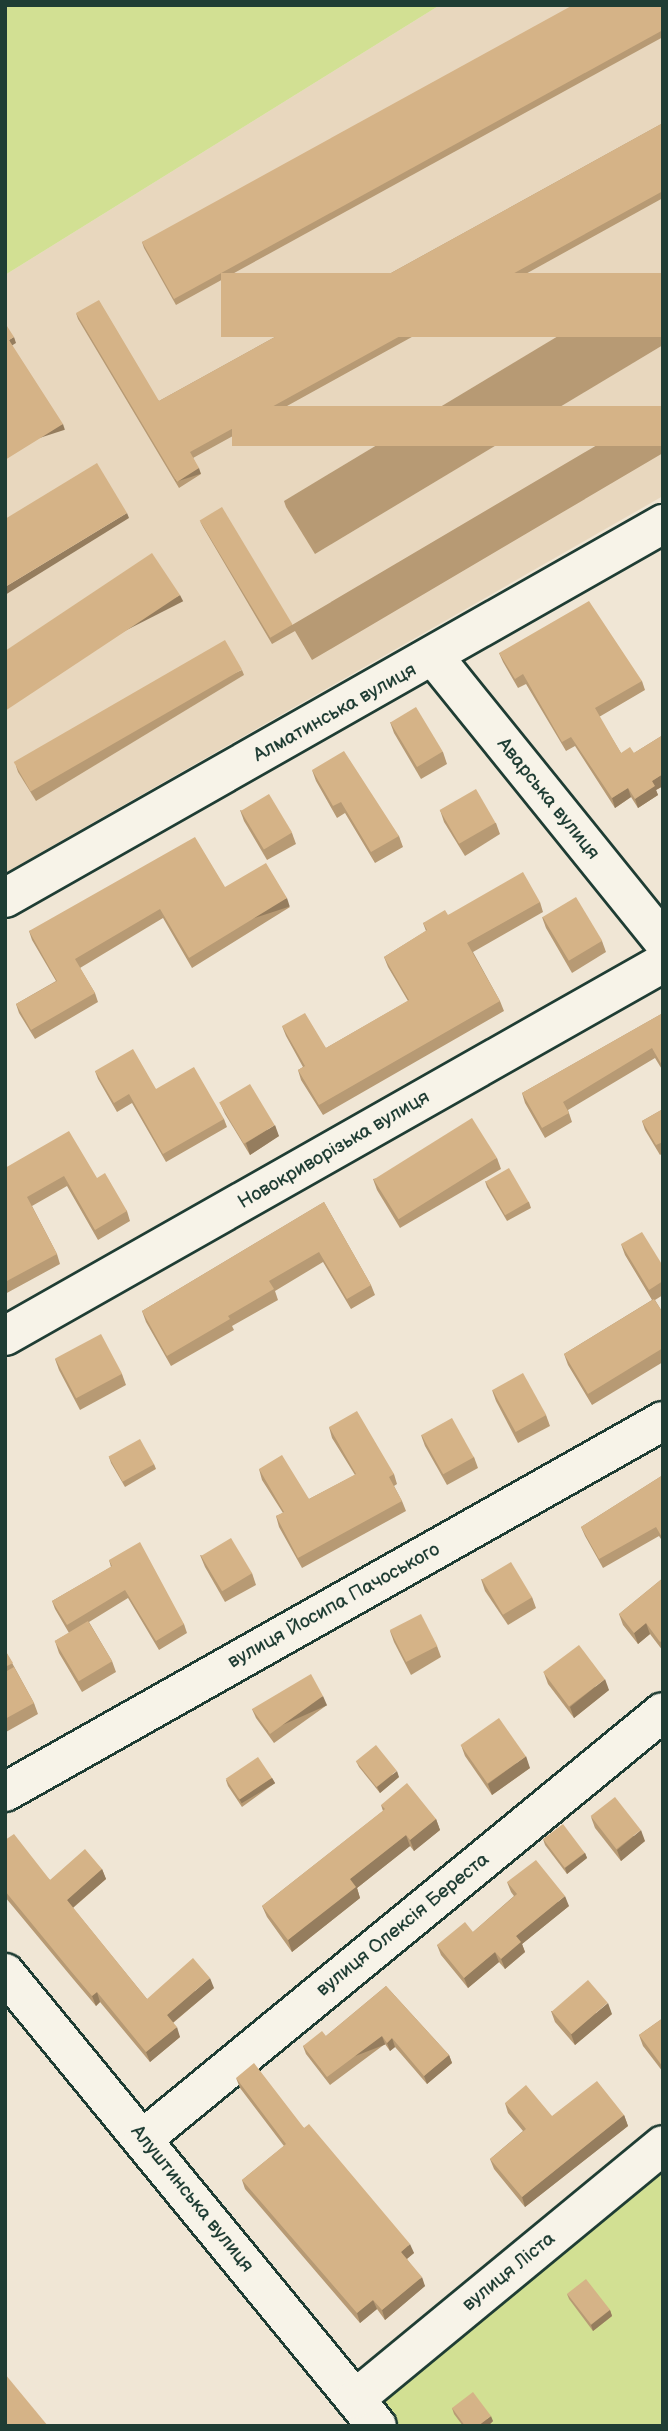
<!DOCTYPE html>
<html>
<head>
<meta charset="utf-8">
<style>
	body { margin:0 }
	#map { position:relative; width:668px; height:2431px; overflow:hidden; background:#f0e6d5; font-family:"Balsamiq Sans",sans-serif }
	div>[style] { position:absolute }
	.built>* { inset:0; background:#e8d7be }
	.green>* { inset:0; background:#d2e093 }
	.roads { filter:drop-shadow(2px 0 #1f3d34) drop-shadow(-2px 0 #1f3d34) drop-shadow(0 2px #1f3d34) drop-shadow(0 -2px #1f3d34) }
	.minor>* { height:38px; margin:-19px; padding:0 19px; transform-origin:19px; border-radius:19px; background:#f7f3e8 }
	.wall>* { inset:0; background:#b79a74 }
	.shaded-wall>* { inset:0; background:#957d5e; transform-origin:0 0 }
	.building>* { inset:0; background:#d5b387; transform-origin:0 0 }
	span { translate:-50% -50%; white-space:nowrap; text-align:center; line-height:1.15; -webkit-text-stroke:7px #f7f3e8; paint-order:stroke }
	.street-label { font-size:19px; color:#1f3d34 }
	.frame { position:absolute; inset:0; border:7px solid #1f3d34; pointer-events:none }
</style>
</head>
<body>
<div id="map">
	<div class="built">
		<i style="clip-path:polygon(440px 5px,663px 5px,663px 496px,5px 873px,5px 275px)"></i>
	</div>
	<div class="green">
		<i style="clip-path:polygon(5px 5px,440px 5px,5px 275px)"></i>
		<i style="clip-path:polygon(663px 2145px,663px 2426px,377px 2426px,355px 2399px)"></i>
	</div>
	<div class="roads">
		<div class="minor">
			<i style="left:434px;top:657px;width:365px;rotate:51.1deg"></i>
			<i style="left:5px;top:898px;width:757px;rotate:-29.61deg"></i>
			<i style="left:5px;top:1336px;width:756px;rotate:-29.55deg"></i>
			<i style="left:5px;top:1792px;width:755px;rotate:-29.42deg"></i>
			<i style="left:5px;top:1973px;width:586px;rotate:50.61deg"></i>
			<i style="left:144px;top:2138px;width:671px;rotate:-39.38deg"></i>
			<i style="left:355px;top:2399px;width:399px;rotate:-39.5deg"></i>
		</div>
	</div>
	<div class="wall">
		<i style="clip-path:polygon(663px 5px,663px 37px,176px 305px,144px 248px,142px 242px)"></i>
		<i style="clip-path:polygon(663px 123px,663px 198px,193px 458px,201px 474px,179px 488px,78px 319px,76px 313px,159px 401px)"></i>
		<i style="clip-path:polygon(663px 273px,663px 345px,315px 554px,286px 507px,284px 501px)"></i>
		<i style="clip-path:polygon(663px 406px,663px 453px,312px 660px,295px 631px,272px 644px,203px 527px,200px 521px,292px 625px)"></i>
		<i style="clip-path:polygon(499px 653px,642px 681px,645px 690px,599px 717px,621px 753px,634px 753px,663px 735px,663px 786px,656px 790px,658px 795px,638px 808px,631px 797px,615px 808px,575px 746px,566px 751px,526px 684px,518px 688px,503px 662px)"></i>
		<i style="clip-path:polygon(242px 670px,244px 675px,36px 801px,18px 772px,16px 766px)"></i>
		<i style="clip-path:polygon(390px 722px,443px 752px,447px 764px,421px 779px,394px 733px)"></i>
		<i style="clip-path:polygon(312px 770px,399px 836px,403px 847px,375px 863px,345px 813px,337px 818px,316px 781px)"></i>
		<i style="clip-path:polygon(240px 810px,292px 833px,296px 844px,267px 860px,244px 821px)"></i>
		<i style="clip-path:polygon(440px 810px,496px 823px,500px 834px,465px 856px,444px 822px)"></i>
		<i style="clip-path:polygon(225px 887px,290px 907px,192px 968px,163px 918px,80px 968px,95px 993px,98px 1002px,35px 1039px,19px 1013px,16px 1004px,56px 981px,32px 940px,29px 931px)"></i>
		<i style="clip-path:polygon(540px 902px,543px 912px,473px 952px,500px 1001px,504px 1011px,323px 1115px,301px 1080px,298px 1070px,303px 1067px,286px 1036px,282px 1026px,326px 1048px,408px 1001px,388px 967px,384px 957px,426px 931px,423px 923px,448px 915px)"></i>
		<i style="clip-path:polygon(542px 917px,602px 941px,606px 952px,572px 973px,546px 928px)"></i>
		<i style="clip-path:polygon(663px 1013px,663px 1071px,655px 1058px,568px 1110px,572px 1122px,545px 1138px,525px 1103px,522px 1093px)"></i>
		<i style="clip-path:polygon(95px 1071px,156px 1089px,224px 1119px,227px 1127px,166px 1162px,132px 1103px,117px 1112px,98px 1079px)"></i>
		<i style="clip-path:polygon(220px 1103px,279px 1136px,250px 1155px,225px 1114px)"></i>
		<i style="clip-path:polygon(663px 1109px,663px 1153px,660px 1155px,645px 1130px,642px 1121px)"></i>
		<i style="clip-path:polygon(497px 1158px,501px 1169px,400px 1228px,377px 1190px,373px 1179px)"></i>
		<i style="clip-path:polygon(5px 1168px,97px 1178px,127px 1211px,130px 1221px,98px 1240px,67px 1186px,32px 1206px,57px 1254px,60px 1264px,5px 1294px)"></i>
		<i style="clip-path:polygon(485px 1181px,529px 1202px,531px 1208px,507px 1221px,487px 1187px)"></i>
		<i style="clip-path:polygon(324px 1202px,371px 1285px,375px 1295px,351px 1309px,323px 1262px,275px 1291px,278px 1300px,232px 1326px,234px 1330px,171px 1366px,146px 1322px,142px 1311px)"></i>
		<i style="clip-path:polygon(621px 1244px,663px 1266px,663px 1295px,655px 1300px,663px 1313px,663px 1362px,592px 1405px,568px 1365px,564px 1354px,652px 1300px,625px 1255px)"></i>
		<i style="clip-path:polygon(55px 1359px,122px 1374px,126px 1385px,80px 1410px,59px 1370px)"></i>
		<i style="clip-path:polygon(492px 1390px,546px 1415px,550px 1426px,518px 1443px,496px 1401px)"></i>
		<i style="clip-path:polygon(329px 1427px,394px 1474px,397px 1484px,394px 1486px,402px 1501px,406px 1511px,302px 1568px,279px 1527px,276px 1516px,283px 1513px,262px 1480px,259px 1469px,309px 1499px,355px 1475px,332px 1438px)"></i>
		<i style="clip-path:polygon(421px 1435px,474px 1457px,478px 1468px,447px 1485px,425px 1446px)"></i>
		<i style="clip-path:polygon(109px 1457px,154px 1464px,156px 1469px,125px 1487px,111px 1463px)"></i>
		<i style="clip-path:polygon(663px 1475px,663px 1542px,659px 1536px,603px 1568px,585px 1536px,581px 1527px)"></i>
		<i style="clip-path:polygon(200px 1555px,252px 1573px,256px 1585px,225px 1602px,205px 1567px)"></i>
		<i style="clip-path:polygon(109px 1560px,184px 1624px,187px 1633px,159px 1650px,128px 1598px,89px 1622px,112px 1661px,116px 1672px,82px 1692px,59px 1653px,55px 1641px,69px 1633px,55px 1609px,52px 1601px,111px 1567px)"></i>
		<i style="clip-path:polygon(663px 1578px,663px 1651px,650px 1634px,638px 1644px,623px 1625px,619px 1614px)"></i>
		<i style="clip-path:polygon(481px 1579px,532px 1597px,536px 1608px,508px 1625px,485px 1591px)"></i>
		<i style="clip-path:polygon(390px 1631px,437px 1646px,441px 1657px,411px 1675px,394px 1642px)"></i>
		<i style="clip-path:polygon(5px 1650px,34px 1703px,38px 1714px,6px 1732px,5px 1730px)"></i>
		<i style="clip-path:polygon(544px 1673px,609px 1690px,574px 1718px,548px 1684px)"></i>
		<i style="clip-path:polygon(327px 1705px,274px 1743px,256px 1718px,252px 1709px)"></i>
		<i style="clip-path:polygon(461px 1745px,530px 1768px,492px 1795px,465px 1756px)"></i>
		<i style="clip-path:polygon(356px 1761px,399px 1777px,380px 1793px,359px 1767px)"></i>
		<i style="clip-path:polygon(272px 1778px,275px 1783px,242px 1807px,228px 1786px,226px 1780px)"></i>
		<i style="clip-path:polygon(381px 1805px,436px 1819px,440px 1830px,414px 1851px,410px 1846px,357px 1888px,360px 1898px,292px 1952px,267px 1917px,262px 1906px,383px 1811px)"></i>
		<i style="clip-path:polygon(591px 1817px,645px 1841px,621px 1861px,595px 1828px)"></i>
		<i style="clip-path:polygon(543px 1839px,585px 1853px,587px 1858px,567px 1874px,545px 1845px)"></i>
		<i style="clip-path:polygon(5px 1840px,50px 1880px,102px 1869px,106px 1879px,73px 1908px,147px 1999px,214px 1988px,173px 2023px,180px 2037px,150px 2062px,100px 2002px,96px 2006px,74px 1980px,5px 1897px)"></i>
		<i style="clip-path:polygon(507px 1882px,569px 1906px,522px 1944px,525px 1952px,505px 1969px,499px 1962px,468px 1988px,441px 1955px,437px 1945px,473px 1932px,514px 1896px,511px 1892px)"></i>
		<i style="clip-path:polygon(386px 1986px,449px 2055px,452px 2063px,427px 2084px,395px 2047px,390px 2051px,385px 2044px,330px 2085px,306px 2054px,303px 2046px,326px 2036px)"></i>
		<i style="clip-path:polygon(551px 2011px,612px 2014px,575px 2045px,555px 2022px)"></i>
		<i style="clip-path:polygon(663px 2018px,663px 2072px,643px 2046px,639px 2035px)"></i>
		<i style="clip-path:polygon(236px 2078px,304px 2128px,414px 2253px,407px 2259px,425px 2286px,385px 2320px,377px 2309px,360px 2323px,245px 2189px,242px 2180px,284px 2146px,240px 2088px)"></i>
		<i style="clip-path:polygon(505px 2103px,552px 2116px,624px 2115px,628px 2126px,525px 2207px,494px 2169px,490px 2159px,523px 2131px,508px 2113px)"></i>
		<i style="clip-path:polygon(567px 2294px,610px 2310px,612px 2316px,593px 2331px,569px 2299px)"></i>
		<i style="clip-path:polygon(452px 2408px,493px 2421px,488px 2426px,463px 2426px,454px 2414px)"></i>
	</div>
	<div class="shaded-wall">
		<i style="clip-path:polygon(14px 337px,16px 343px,11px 346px,9px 340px)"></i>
		<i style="left:63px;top:424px;width:6px;height:68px;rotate:72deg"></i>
		<i style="left:199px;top:468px;width:6px;height:26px;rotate:72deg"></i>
		<i style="clip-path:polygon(127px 513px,129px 518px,5px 595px,5px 587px)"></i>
		<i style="left:180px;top:595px;width:7px;height:210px;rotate:63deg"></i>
		<i style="clip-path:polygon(663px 774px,663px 786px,656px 790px,658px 795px,638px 808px,635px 799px,652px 781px)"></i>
		<i style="clip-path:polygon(628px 788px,631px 797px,615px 808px,612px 798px)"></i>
		<i style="left:287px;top:898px;width:9px;height:115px;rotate:72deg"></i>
		<i style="clip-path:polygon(275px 1125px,279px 1136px,250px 1155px,246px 1143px)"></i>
		<i style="clip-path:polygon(646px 1623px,650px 1634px,638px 1644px,634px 1633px)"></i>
		<i style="clip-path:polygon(605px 1679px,609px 1690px,574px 1718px,570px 1707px)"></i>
		<i style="left:323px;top:1696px;width:10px;height:65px;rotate:66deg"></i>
		<i style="clip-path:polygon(526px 1756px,530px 1768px,492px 1795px,488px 1784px)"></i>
		<i style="clip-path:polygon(397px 1771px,399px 1777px,380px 1793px,377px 1787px)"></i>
		<i style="left:272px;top:1778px;width:6px;height:39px;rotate:59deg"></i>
		<i style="clip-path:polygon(436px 1819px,440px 1830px,414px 1851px,410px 1840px)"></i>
		<i style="clip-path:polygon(641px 1830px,645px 1841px,621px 1861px,617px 1850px)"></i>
		<i style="clip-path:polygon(406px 1835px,410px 1846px,357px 1888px,360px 1898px,292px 1952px,288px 1940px,350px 1879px)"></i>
		<i style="clip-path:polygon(585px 1853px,587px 1858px,567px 1874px,565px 1868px)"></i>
		<i style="clip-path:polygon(102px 1869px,106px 1879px,70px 1910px,67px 1900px)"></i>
		<i style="clip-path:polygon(565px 1896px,569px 1906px,522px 1944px,525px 1952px,505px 1969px,501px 1959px,516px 1936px)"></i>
		<i style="clip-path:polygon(495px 1952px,499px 1962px,468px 1988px,464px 1978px)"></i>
		<i style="clip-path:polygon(210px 1978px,214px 1988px,170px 2025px,167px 2015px)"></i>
		<i style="clip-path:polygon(97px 1992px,100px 2002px,96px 2006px,92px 1996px)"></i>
		<i style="clip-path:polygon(608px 2003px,612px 2014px,575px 2045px,571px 2034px)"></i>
		<i style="clip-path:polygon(177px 2027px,180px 2037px,150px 2062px,146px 2052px)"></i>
		<i style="left:382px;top:2036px;width:9px;height:69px;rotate:69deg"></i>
		<i style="clip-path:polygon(392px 2038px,395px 2047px,390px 2051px,387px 2043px)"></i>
		<i style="clip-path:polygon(449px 2055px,452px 2063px,427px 2084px,424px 2076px)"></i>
		<i style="clip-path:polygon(624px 2115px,628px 2126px,525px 2207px,522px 2197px)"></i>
		<i style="clip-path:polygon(410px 2244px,414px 2253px,404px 2261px,401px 2252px)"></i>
		<i style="clip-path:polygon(422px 2277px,425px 2286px,385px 2320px,382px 2310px)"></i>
		<i style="clip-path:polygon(373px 2300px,377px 2309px,360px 2323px,357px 2313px)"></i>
		<i style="clip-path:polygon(610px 2310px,612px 2316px,593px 2331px,591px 2325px)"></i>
		<i style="clip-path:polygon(491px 2416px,493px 2421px,488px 2426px,478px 2426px)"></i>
	</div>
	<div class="building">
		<i style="clip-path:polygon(573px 5px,663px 5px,663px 30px,174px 299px,142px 242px)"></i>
		<i style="clip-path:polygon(663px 123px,663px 191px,190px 452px,199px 468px,177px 482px,76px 313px,99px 300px,159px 401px)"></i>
		<i style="left:663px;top:273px;width:64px;height:442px;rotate:90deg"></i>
		<i style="clip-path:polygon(5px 323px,14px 337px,9px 340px,63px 424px,5px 460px)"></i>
		<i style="left:663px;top:406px;width:40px;height:431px;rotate:90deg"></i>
		<i style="clip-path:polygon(97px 463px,127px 513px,5px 587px,5px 519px)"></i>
		<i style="left:222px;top:507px;width:137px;height:26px;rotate:59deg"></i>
		<i style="clip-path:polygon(152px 553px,180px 595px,5px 711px,5px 651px)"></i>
		<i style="clip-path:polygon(589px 601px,642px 681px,595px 708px,621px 753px,630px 747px,634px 753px,663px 735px,663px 774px,652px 781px,655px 786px,635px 799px,628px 788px,612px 798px,571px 737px,562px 742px,523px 674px,515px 679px,499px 653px)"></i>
		<i style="left:225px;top:640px;width:34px;height:244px;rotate:60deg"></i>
		<i style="left:416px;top:707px;width:52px;height:30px;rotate:59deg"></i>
		<i style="clip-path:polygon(344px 751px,399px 836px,371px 852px,341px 802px,333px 806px,312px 770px)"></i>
		<i style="left:476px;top:789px;width:39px;height:42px;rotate:60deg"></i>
		<i style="left:269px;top:794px;width:45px;height:33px;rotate:59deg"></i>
		<i style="clip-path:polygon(195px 837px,225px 887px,266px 863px,287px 898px,189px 958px,160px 909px,75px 959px,95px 993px,31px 1030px,16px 1004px,57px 981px,29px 931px)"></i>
		<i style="clip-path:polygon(523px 872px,540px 902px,467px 943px,500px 1001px,319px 1105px,298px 1070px,305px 1066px,282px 1026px,305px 1013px,326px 1048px,409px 1000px,384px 957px,427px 930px,423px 923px,445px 910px,448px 915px)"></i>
		<i style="left:576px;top:897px;width:51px;height:39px;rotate:59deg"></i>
		<i style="clip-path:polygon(663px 1013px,663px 1067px,652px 1048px,563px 1102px,569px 1113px,542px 1128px,522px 1093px)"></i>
		<i style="clip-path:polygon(133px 1049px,156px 1089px,194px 1067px,224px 1119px,163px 1154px,129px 1094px,114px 1103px,95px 1071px)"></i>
		<i style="left:250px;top:1084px;width:48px;height:36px;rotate:59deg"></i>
		<i style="clip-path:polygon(663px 1109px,663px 1142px,656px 1145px,642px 1121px)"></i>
		<i style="left:472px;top:1118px;width:47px;height:116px;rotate:58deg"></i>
		<i style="clip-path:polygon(69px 1131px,97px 1178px,105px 1173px,127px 1211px,95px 1230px,64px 1176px,27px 1197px,57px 1254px,5px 1282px,5px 1168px)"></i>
		<i style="left:509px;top:1168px;width:39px;height:27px;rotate:60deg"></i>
		<i style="clip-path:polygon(324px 1202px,371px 1285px,347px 1299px,319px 1252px,269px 1281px,274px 1289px,228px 1316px,230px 1319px,167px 1356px,142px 1311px)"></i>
		<i style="clip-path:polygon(642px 1232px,663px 1266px,663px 1281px,649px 1290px,621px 1244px)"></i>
		<i style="clip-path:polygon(654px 1299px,663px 1313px,663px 1348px,588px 1394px,564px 1354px)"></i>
		<i style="left:101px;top:1334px;width:45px;height:52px;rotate:62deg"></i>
		<i style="left:523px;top:1373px;width:48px;height:35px;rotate:61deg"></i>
		<i style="clip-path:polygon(357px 1411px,394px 1474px,389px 1477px,402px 1501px,298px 1558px,276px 1516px,284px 1512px,259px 1469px,282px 1455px,309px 1499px,356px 1474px,329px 1427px)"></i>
		<i style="left:452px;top:1418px;width:45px;height:35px;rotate:61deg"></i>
		<i style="left:140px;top:1439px;width:29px;height:36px;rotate:61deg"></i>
		<i style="clip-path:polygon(663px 1475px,663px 1539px,656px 1527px,599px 1559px,581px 1527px)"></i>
		<i style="left:231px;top:1538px;width:41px;height:35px;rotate:59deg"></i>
		<i style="clip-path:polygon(140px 1542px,184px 1624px,156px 1641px,125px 1590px,67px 1625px,52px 1601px,112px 1566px,109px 1560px)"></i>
		<i style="left:511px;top:1562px;width:41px;height:34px;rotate:59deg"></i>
		<i style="clip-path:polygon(663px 1578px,663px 1640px,660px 1642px,646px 1623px,634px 1633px,619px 1614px)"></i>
		<i style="left:421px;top:1614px;width:36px;height:35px;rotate:63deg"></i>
		<i style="left:88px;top:1621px;width:47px;height:39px;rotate:59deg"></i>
		<i style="left:579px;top:1645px;width:43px;height:45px;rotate:53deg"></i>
		<i style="clip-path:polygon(5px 1650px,13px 1663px,5px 1667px)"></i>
		<i style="clip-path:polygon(14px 1667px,34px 1703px,5px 1719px,5px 1672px)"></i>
		<i style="clip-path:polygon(311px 1674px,323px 1696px,270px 1734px,252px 1709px)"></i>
		<i style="left:499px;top:1718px;width:47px;height:47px;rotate:55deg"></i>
		<i style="left:376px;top:1745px;width:33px;height:26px;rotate:51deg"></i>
		<i style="left:258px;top:1757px;width:25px;height:39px;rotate:56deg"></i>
		<i style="clip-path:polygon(407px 1783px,436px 1819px,410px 1840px,406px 1835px,350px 1879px,356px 1887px,288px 1940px,262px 1906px,385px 1809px,381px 1805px)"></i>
		<i style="left:615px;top:1797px;width:42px;height:31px;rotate:52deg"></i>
		<i style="left:563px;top:1824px;width:36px;height:25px;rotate:53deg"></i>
		<i style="clip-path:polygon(14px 1834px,50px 1880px,85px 1849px,102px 1869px,67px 1900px,147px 1999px,193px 1958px,210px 1978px,167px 2015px,177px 2027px,146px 2052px,97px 1992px,92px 1996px,70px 1970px,5px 1891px,5px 1840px)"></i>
		<i style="clip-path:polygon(536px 1860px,565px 1896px,516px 1936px,521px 1942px,501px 1959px,495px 1952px,464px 1978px,437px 1945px,465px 1922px,473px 1932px,517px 1894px,507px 1882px)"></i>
		<i style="left:588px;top:1980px;width:30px;height:48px;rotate:49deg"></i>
		<i style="clip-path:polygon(386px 1986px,449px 2055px,424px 2076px,392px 2038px,387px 2043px,382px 2036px,327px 2077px,303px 2046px,322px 2031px,326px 2036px)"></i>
		<i style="clip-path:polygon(663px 2018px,663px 2067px,639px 2035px)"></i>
		<i style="clip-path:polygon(254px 2063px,304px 2128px,309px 2124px,410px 2244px,401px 2252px,422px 2277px,382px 2310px,373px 2300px,357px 2313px,242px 2180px,286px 2144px,236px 2078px)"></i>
		<i style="clip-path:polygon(597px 2081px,624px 2115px,522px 2197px,490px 2159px,526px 2129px,505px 2103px,526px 2085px,552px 2116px)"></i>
		<i style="left:586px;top:2279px;width:39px;height:24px;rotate:52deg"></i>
		<i style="clip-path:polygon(5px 2374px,48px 2426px,5px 2426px)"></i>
		<i style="clip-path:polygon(473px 2392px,491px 2416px,478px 2426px,465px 2426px,452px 2408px)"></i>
	</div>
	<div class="street-label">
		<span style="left:335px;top:713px;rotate:-29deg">Алматинська вулиця</span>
		<span style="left:548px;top:799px;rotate:51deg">Аварська вулиця</span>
		<span style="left:334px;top:1150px;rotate:-30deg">Новокриворізька вулиця</span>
		<span style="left:334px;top:1606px;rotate:-29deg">вулиця Йосипа Пачоського</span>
		<span style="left:403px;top:1925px;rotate:-39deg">вулиця Олексія Береста</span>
		<span style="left:192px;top:2199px;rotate:51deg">Алуштинська вулиця</span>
		<span style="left:509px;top:2272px;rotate:-39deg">вулиця Ліста</span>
	</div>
	<div class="frame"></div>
</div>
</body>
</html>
